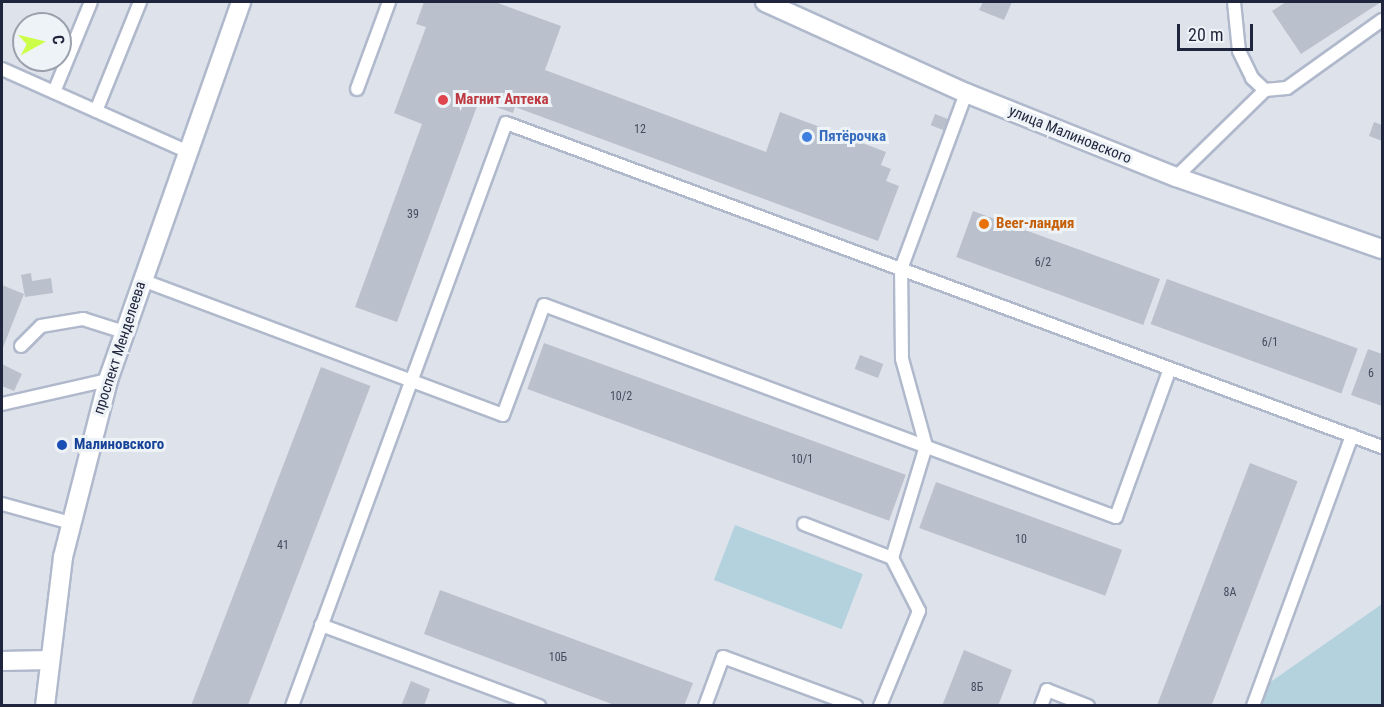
<!DOCTYPE html>
<html>
<head>
<meta charset="utf-8">
<style>
	body { margin:0 }
	#map { position:relative; width:1384px; height:707px; overflow:hidden; background:#dee3eb; font-family:"Roboto Condensed",sans-serif }
	div>[style] { position:absolute }
	.green>* { inset:0; background:#b4d2de; transform-origin:0 0 }
	.building>* { inset:0; background:#bac1cc; transform-origin:0 0 }
	.roads { filter:drop-shadow(2px 0 #b0b9cc) drop-shadow(-2px 0 #b0b9cc) drop-shadow(0 2px #b0b9cc) drop-shadow(0 -2px #b0b9cc) }
	.lane>* { height:12px; margin:-6px; padding:0 6px; transform-origin:6px; border-radius:6px; background:#fff }
	.street>* { height:18px; margin:-9px; padding:0 9px; transform-origin:9px; border-radius:9px; background:#fff }
	.secondary>* { height:18px; margin:-9px; padding:0 9px; transform-origin:9px; border-radius:9px; background:#fff }
	.dots>* { width:16px; height:16px; translate:-50% -50%; box-sizing:border-box; border:3px solid #eef3f7; border-radius:50% }
	span { translate:-50% -50%; white-space:nowrap; text-align:center; line-height:1.15; -webkit-text-stroke:6px #eef3f7; paint-order:stroke }
	.number-label { font-size:12px; color:#454c60 }
	.number-label span { -webkit-text-stroke-width:0 }
	.health-label { font-size:15px; color:#be3a42; font-weight:700 }
	.left { translate:0 -50%; text-align:left }
	.street-label { font-size:15px; color:#1e253c }
	.shop-label { font-size:15px; color:#366cbe; font-weight:700 }
	.food-label { font-size:15px; color:#c56008; font-weight:700 }
	.transit-label { font-size:15px; color:#164399; font-weight:700 }
	.frame { position:absolute; inset:0; border:3px solid #1e253c; pointer-events:none }
	.north { position:absolute; left:12px; top:12px; width:60px; height:60px; box-sizing:border-box; background:#eef3f7; border:2px solid #9ba1ac; border-radius:50%; rotate:82deg; font-size:16px; font-weight:700; line-height:24px; text-align:center; color:#1e253c }
	.north::after { content:''; display:block; margin:auto; width:21px; height:27px; background:#ccfe49; clip-path:polygon(50% 0,100% 100%,50% 72%,0 100%) }
	.scale { position:absolute; left:1177px; top:24px; width:76px; height:27px; box-sizing:border-box; border:3px solid #1e253c; border-top:0; padding-left:8px; font-size:18px; line-height:21px; white-space:nowrap; color:#1e253c; -webkit-text-stroke:4px #eef3f7; paint-order:stroke }
</style>
</head>
<body>
<div id="map">
	<div class="green">
		<i style="left:735px;top:525px;width:137px;height:59px;rotate:21deg"></i>
		<i style="clip-path:polygon(1382px 604px,1382px 705px,1243px 706px,1259px 690px)"></i>
	</div>
	<div class="building">
		<i style="clip-path:polygon(424px 2px,495px 2px,561px 26px,545px 70px,766px 152px,780px 112px,886px 152px,881px 165px,891px 169px,886px 181px,899px 186px,878px 241px,515px 107px,513px 113px,479px 101px,397px 322px,355px 307px,422px 124px,394px 113px,426px 27px,416px 24px)"></i>
		<i style="clip-path:polygon(983px 2px,1012px 2px,1004px 20px,979px 10px)"></i>
		<i style="clip-path:polygon(1286px 2px,1381px 2px,1301px 54px,1272px 11px)"></i>
		<i style="left:935px;top:114px;width:14px;height:12px;rotate:21deg"></i>
		<i style="clip-path:polygon(1374px 122px,1382px 125px,1382px 141px,1369px 136px)"></i>
		<i style="left:973px;top:211px;width:199px;height:49px;rotate:20deg"></i>
		<i style="clip-path:polygon(31px 273px,32px 281px,51px 278px,53px 293px,25px 297px,21px 275px)"></i>
		<i style="left:1167px;top:279px;width:203px;height:48px;rotate:20deg"></i>
		<i style="clip-path:polygon(2px 285px,24px 294px,2px 350px)"></i>
		<i style="left:544px;top:343px;width:385px;height:49px;rotate:20deg"></i>
		<i style="clip-path:polygon(1368px 349px,1382px 354px,1382px 406px,1351px 395px)"></i>
		<i style="left:860px;top:355px;width:25px;height:15px;rotate:21deg"></i>
		<i style="clip-path:polygon(2px 364px,22px 374px,14px 391px,2px 386px)"></i>
		<i style="left:321px;top:367px;width:53px;height:361px;rotate:21deg"></i>
		<i style="left:1250px;top:463px;width:51px;height:259px;rotate:21deg"></i>
		<i style="left:936px;top:482px;width:198px;height:49px;rotate:20deg"></i>
		<i style="clip-path:polygon(440px 590px,693px 683px,684px 706px,617px 706px,424px 634px)"></i>
		<i style="clip-path:polygon(964px 650px,1012px 670px,998px 706px,942px 706px)"></i>
		<i style="clip-path:polygon(411px 681px,430px 689px,424px 706px,401px 706px)"></i>
	</div>
	<div class="roads">
		<div class="lane">
			<i style="left:1234px;top:2px;width:49px;rotate:84.2deg"></i>
			<i style="left:1239px;top:51px;width:30px;rotate:64deg"></i>
			<i style="left:1252px;top:78px;width:18px;rotate:43deg"></i>
			<i style="left:1265px;top:90px;width:22px;rotate:-5deg"></i>
			<i style="left:1287px;top:88px;width:117px;rotate:-35.6deg"></i>
			<i style="left:2px;top:69px;width:204px;rotate:24deg"></i>
			<i style="left:357px;top:89px;width:93px;rotate:-69.8deg"></i>
			<i style="left:54px;top:92px;width:97px;rotate:-67.7deg"></i>
			<i style="left:96px;top:111px;width:118px;rotate:-68deg"></i>
			<i style="left:1176px;top:177px;width:124px;rotate:-44.3deg"></i>
			<i style="left:142px;top:280px;width:385px;rotate:20.5deg"></i>
			<i style="left:503px;top:415px;width:117px;rotate:-69.6deg"></i>
			<i style="left:544px;top:305px;width:610px;rotate:20.34deg"></i>
			<i style="left:1116px;top:517px;width:158px;rotate:-70deg"></i>
			<i style="left:21px;top:346px;width:28px;rotate:-45deg"></i>
			<i style="left:41px;top:326px;width:43px;rotate:-9.5deg"></i>
			<i style="left:83px;top:319px;width:43px;rotate:17.6deg"></i>
			<i style="left:2px;top:404px;width:109px;rotate:-12.8deg"></i>
			<i style="left:2px;top:504px;width:72px;rotate:15.4deg"></i>
			<i style="left:804px;top:524px;width:94px;rotate:21.1deg"></i>
			<i style="left:321px;top:625px;width:233px;rotate:20.4deg"></i>
			<i style="left:292px;top:706px;width:621px;rotate:-69.84deg"></i>
			<i style="left:506px;top:123px;width:934px;rotate:20.3deg"></i>
			<i style="left:705px;top:706px;width:52px;rotate:-69.8deg"></i>
			<i style="left:723px;top:657px;width:142px;rotate:20.2deg"></i>
			<i style="left:880px;top:706px;width:103px;rotate:-67.7deg"></i>
			<i style="left:919px;top:611px;width:59px;rotate:-117deg"></i>
			<i style="left:892px;top:558px;width:117px;rotate:-73.1deg"></i>
			<i style="left:926px;top:446px;width:90px;rotate:-105.4deg"></i>
			<i style="left:902px;top:359px;width:90px;rotate:-90.6deg"></i>
			<i style="left:901px;top:269px;width:188px;rotate:-69.7deg"></i>
			<i style="left:1041px;top:706px;width:17px;rotate:-69deg"></i>
			<i style="left:1047px;top:690px;width:44px;rotate:21.3deg"></i>
			<i style="left:1253px;top:706px;width:288px;rotate:-69.9deg"></i>
		</div>
		<div class="street">
			<i style="left:2px;top:661px;width:47px;rotate:-1.2deg"></i>
		</div>
		<div class="secondary">
			<i style="left:765px;top:2px;width:221px;rotate:24.4deg"></i>
			<i style="left:966px;top:93px;width:226px;rotate:21.8deg"></i>
			<i style="left:1176px;top:177px;width:218px;rotate:19.3deg"></i>
			<i style="left:45px;top:706px;width:150px;rotate:-83.1deg"></i>
			<i style="left:63px;top:557px;width:183px;rotate:-75.7deg"></i>
			<i style="left:108px;top:380px;width:401px;rotate:-70.6deg"></i>
		</div>
	</div>
	<div class="dots">
		<i style="left:443px;top:100px;background:#e0444e"></i>
		<i style="left:807px;top:137px;background:#3f7fe0"></i>
		<i style="left:984px;top:224px;background:#e8710a"></i>
		<i style="left:62px;top:445px;background:#1a4fb4"></i>
	</div>
	<div class="number-label">
		<span style="left:640px;top:130px">12</span>
		<span style="left:413px;top:215px">39</span>
		<span style="left:1043px;top:263px">6/2</span>
		<span style="left:1270px;top:343px">6/1</span>
		<span style="left:1371px;top:374px">6</span>
		<span style="left:621px;top:397px">10/2</span>
		<span style="left:802px;top:460px">10/1</span>
		<span style="left:1021px;top:540px">10</span>
		<span style="left:283px;top:546px">41</span>
		<span style="left:1230px;top:593px">8А</span>
		<span style="left:558px;top:658px">10Б</span>
		<span style="left:977px;top:688px">8Б</span>
	</div>
	<div class="health-label">
		<span class="left" style="left:455px;top:100px">Магнит Аптека</span>
	</div>
	<div class="street-label">
		<span style="left:1070px;top:135px;rotate:22deg">улица Малиновского</span>
		<span style="left:120px;top:348px;rotate:-72deg">проспект Менделеева</span>
	</div>
	<div class="shop-label">
		<span class="left" style="left:819px;top:137px">Пятёрочка</span>
	</div>
	<div class="food-label">
		<span class="left" style="left:996px;top:224px">Beer-ландия</span>
	</div>
	<div class="transit-label">
		<span class="left" style="left:74px;top:445px">Малиновского</span>
	</div>
	<div class="frame"></div>
	<div class="north">С</div>
	<div class="scale">20 m</div>
</div>
</body>
</html>
